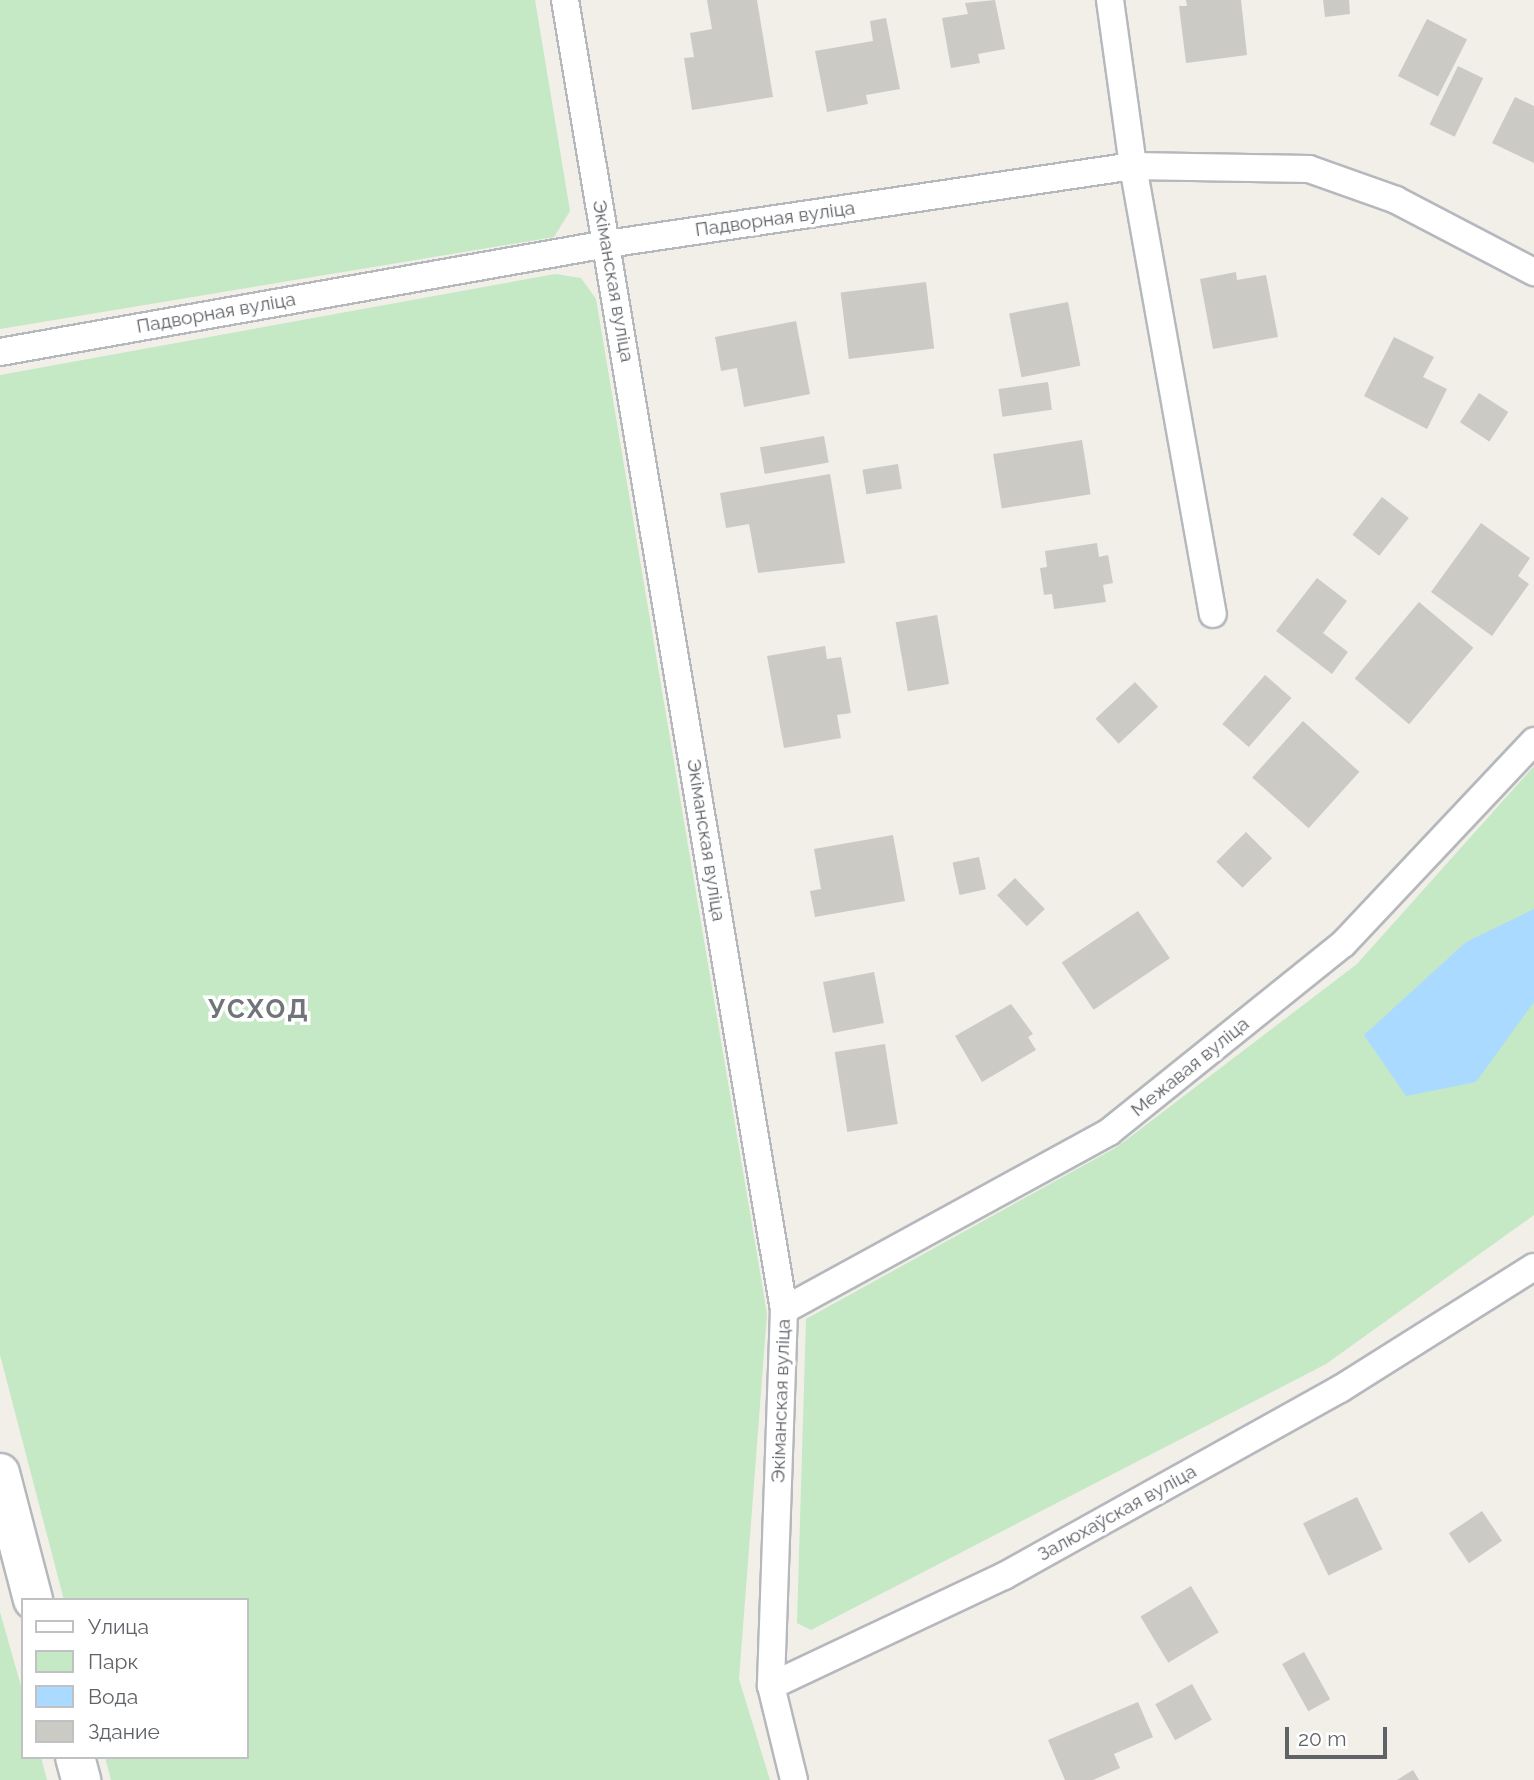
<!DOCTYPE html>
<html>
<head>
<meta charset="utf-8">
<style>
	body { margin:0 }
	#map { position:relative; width:1534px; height:1780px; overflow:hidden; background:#f1efe8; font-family:Raleway,sans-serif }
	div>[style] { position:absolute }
	.green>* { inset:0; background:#c5e8c5 }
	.water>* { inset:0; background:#aadaff }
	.building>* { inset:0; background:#cccac5; transform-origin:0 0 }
	.roads { filter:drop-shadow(2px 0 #b5b8bc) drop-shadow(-2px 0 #b5b8bc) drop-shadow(0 2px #b5b8bc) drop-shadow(0 -2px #b5b8bc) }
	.street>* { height:26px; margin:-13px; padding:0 13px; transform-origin:13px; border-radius:13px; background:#fff }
	.secondary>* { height:38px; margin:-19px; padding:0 19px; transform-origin:19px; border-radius:19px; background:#fff }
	span { translate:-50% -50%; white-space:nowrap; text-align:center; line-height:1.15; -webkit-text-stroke:7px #fff; paint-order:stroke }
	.street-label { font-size:19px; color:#5f6368 }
	.district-label { font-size:26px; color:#70757a; font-weight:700; letter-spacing:2px }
	.legend { position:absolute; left:21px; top:1598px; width:228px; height:161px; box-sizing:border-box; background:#fff; border:2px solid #bfc1c3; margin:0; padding:9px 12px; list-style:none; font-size:21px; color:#5f6368 }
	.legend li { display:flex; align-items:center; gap:14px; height:35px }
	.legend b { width:35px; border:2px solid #bfc1c3 }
	.scale { position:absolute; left:1285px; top:1727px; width:102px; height:32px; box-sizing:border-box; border:4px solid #5f6368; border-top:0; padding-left:9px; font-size:21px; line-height:24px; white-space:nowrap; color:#5f6368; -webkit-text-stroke:5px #fff; paint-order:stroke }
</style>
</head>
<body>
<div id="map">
	<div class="green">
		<i style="clip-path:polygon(0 0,535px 0,570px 211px,554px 237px,0 329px)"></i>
		<i style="clip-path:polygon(555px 274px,581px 278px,596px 299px,767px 1314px,739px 1679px,770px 1780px,111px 1780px,105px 1757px,247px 1757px,247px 1600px,64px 1600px,0 1355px,0 375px)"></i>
		<i style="clip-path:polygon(1534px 766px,1534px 1215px,1326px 1364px,811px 1630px,797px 1623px,806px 1319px,1117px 1147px,1357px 964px)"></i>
		<i style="clip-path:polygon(0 1612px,23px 1693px,23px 1757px,41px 1757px,47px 1780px,0 1780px)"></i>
	</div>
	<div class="water">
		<i style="clip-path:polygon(1534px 909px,1534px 1002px,1476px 1082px,1406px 1096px,1364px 1035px,1466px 942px)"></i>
	</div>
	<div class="building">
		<i style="clip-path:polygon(707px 0,757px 0,773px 97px,692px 110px,684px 58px,694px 57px,690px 33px,712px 29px)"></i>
		<i style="clip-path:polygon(995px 0,1005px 49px,978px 54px,980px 63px,951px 68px,942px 18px,968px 14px,965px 3px)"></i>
		<i style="clip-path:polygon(1186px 0,1241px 0,1247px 55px,1186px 63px,1179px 6px,1187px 6px)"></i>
		<i style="clip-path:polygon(1323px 0,1349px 0,1350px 14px,1325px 17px)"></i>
		<i style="clip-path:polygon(886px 18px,900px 89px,866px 95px,868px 104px,827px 112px,815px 51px,873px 41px,870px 21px)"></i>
		<i style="left:1427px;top:19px;width:45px;height:64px;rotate:27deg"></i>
		<i style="left:1458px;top:66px;width:28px;height:65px;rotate:26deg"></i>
		<i style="clip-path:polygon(1515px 97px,1534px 106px,1534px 163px,1492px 143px)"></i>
		<i style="clip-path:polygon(1236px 272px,1237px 280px,1266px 275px,1278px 337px,1213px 349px,1200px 279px)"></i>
		<i style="left:926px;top:282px;width:67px;height:86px;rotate:83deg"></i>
		<i style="left:1068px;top:302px;width:65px;height:60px;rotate:79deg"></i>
		<i style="clip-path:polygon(796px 321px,810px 394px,744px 407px,737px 368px,721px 371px,715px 337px)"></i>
		<i style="clip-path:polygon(1394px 337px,1434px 357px,1423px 377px,1447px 389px,1427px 429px,1364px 396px)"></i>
		<i style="left:1048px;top:382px;width:28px;height:50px;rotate:82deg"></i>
		<i style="left:1479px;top:393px;width:35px;height:35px;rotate:33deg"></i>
		<i style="left:824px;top:436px;width:27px;height:65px;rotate:80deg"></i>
		<i style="left:1082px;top:440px;width:55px;height:90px;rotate:81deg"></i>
		<i style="left:898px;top:464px;width:25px;height:36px;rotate:81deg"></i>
		<i style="clip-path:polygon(830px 474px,845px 563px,758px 573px,749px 524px,726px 528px,720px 493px)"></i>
		<i style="left:1382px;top:497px;width:34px;height:48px;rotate:38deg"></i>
		<i style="clip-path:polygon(1481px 523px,1530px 558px,1518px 576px,1529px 584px,1492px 636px,1431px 592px)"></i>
		<i style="clip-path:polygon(1097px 543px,1099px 557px,1108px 555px,1113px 583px,1103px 585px,1106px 602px,1054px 609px,1052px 594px,1044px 595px,1040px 568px,1047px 567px,1045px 551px)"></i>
		<i style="clip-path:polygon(1317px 578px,1347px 601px,1323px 633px,1348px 652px,1332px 674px,1276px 631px)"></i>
		<i style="left:1419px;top:602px;width:71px;height:100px;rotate:40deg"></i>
		<i style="left:937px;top:615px;width:70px;height:42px;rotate:80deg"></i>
		<i style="clip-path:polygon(825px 646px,827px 659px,841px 657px,851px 713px,837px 715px,841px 738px,784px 748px,767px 656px)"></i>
		<i style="left:1265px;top:675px;width:35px;height:65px;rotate:41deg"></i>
		<i style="left:1135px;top:682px;width:34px;height:54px;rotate:47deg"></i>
		<i style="left:1303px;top:721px;width:76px;height:76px;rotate:42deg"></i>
		<i style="left:1246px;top:832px;width:37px;height:42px;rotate:45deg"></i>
		<i style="clip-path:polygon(893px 835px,905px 901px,815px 917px,810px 891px,821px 889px,814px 849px)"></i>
		<i style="left:979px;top:857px;width:33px;height:27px;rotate:78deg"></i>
		<i style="left:1015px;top:878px;width:43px;height:25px;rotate:46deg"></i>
		<i style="left:1138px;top:911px;width:57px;height:92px;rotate:56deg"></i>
		<i style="left:874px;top:972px;width:52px;height:52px;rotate:79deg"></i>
		<i style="clip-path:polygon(1011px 1004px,1033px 1034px,1028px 1037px,1036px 1050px,982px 1082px,955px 1036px)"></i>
		<i style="left:885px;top:1044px;width:81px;height:51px;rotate:81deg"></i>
		<i style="left:1357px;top:1497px;width:58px;height:60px;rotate:64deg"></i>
		<i style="left:1482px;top:1511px;width:36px;height:40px;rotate:56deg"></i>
		<i style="left:1191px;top:1586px;width:54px;height:59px;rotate:59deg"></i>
		<i style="left:1304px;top:1652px;width:54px;height:25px;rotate:61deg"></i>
		<i style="left:1192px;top:1684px;width:41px;height:42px;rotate:61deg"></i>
		<i style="clip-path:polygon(1138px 1702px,1153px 1737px,1114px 1754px,1120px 1768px,1093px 1780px,1065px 1780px,1048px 1740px)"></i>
		<i style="clip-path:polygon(1413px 1770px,1419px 1780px,1397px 1780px)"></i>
	</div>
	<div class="roads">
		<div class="street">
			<i style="left:565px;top:0;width:1328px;rotate:80.51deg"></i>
			<i style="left:784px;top:1310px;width:376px;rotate:92deg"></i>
			<i style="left:1110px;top:0;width:168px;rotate:82.1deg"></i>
			<i style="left:1133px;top:166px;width:455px;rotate:79.9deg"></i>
			<i style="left:0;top:352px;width:617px;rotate:-10.09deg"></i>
			<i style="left:607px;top:244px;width:532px;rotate:-8.43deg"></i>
			<i style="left:1133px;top:166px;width:176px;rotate:1deg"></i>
			<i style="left:1309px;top:169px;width:92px;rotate:19.6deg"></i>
			<i style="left:1396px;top:200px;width:156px;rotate:27.6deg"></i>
			<i style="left:784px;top:1310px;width:371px;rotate:-28.7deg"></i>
			<i style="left:1109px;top:1132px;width:300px;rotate:-38.8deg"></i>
			<i style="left:1343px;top:944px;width:279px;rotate:-46.7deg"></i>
			<i style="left:794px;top:1780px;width:97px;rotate:-103.7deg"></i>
			<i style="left:771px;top:1686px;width:258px;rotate:-25.3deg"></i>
			<i style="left:1004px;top:1576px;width:385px;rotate:-29.1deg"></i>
			<i style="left:1340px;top:1389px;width:229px;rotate:-32.2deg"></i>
		</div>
		<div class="secondary">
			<i style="left:0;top:1473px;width:131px;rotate:75.4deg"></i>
			<i style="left:75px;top:1757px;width:24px;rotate:75deg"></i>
		</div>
	</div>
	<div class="street-label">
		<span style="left:775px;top:219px;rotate:-8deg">Падворная вуліца</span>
		<span style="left:613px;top:281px;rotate:80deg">Экіманская вуліца</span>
		<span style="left:216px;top:313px;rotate:-10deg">Падворная вуліца</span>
		<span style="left:706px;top:840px;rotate:81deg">Экіманская вуліца</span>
		<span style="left:1190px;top:1067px;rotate:-39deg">Межавая вуліца</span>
		<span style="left:781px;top:1401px;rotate:-88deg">Экіманская вуліца</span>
		<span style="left:1117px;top:1513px;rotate:-29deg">Залюхаўская вуліца</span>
	</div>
	<div class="district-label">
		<span style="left:259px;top:1010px">УСХОД</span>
	</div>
	<ul class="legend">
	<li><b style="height:9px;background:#fff"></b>Улица</li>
	<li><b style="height:19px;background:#c5e8c5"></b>Парк</li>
	<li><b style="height:19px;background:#aadaff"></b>Вода</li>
	<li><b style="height:19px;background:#cccac5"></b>Здание</li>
	</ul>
	<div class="scale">20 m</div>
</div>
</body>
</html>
